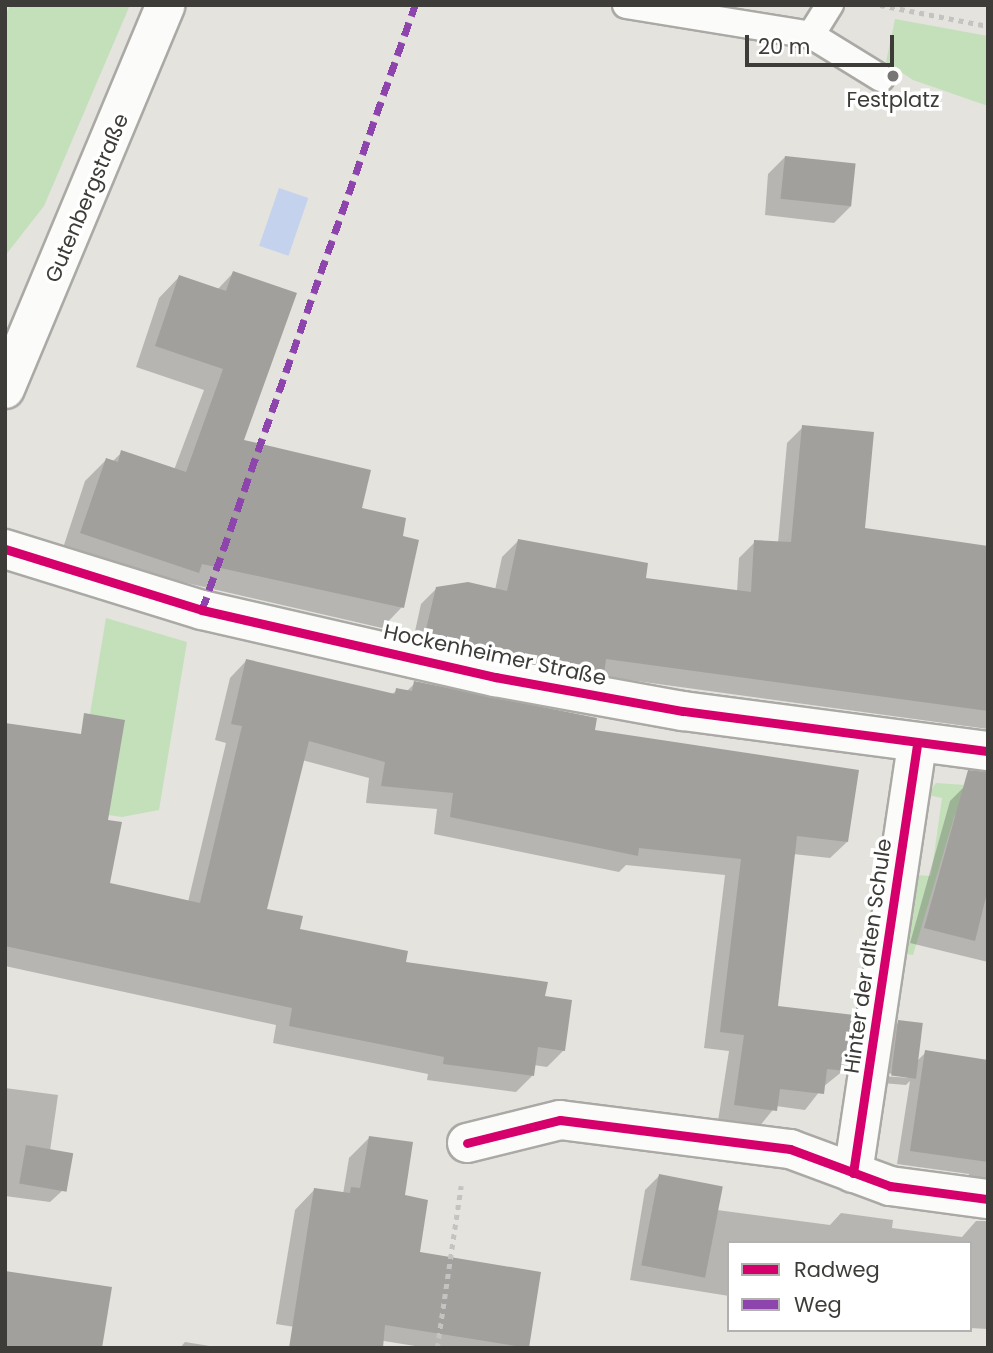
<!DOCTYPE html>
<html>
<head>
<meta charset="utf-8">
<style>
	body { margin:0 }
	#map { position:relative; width:993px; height:1353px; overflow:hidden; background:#e4e3de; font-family:Poppins,sans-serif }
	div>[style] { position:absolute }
	.green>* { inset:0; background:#c4e0bb }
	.water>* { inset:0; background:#c4d2ed; transform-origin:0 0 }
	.shadow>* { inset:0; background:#0003 }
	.building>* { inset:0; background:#a2a09d; transform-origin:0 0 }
	.path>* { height:4.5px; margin-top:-2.25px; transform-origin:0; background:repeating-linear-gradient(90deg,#c4c3c1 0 5px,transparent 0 10px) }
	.roads { filter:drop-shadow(2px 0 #aba9a5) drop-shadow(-2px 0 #aba9a5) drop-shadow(0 2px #aba9a5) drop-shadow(0 -2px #aba9a5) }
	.service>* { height:26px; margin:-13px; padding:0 13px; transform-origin:13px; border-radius:13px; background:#fbfbfa }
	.minor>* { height:38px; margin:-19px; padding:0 19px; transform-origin:19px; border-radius:19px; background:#fbfbfa }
	.tertiary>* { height:38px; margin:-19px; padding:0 19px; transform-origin:19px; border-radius:19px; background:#fbfbfa }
	.quiet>* { height:7px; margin-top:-3.5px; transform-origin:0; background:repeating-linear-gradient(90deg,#8e44ad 0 14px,transparent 0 21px) }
	.cycleway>* { height:9px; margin:-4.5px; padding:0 4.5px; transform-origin:4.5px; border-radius:4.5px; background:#d6006c }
	.dots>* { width:19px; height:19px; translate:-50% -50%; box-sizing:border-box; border:4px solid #fff; border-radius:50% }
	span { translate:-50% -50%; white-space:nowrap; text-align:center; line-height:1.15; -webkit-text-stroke:7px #fff; paint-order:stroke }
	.poi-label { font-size:21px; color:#3e3c38 }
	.street-label { font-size:21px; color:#3e3c38 }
	.frame { position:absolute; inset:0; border:7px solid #3e3c38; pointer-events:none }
	.legend { position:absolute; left:727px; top:1241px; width:245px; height:91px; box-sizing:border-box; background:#fff; border:2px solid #b2b1af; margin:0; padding:9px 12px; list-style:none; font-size:21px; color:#3e3c38 }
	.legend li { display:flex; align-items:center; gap:14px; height:35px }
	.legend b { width:35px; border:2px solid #b2b1af }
	.scale { position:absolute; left:745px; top:35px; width:149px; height:32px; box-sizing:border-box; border:4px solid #3e3c38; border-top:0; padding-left:9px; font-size:21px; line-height:24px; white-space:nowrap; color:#3e3c38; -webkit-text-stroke:5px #fff; paint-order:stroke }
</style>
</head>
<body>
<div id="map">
	<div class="green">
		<i style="clip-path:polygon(10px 5px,130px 5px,44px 206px,5px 256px,5px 17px)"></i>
		<i style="clip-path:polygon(895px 19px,988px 36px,988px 106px,913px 80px,886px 62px)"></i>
		<i style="clip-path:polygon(106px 618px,187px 642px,159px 810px,122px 817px,74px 810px)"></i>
		<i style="clip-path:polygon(936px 783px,965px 785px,960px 816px,955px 814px,913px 955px,907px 954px,916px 875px,931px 876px,942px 798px,927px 795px)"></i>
	</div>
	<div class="water">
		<i style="left:279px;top:188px;width:31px;height:61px;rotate:19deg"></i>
	</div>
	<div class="shadow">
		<i style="clip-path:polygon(785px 157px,851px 206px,834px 223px,765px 215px,768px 174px)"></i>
		<i style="clip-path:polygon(233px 273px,242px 442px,401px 538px,402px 607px,382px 628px,61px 554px,85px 481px,106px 460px,112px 462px,122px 452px,174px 470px,204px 390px,136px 367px,159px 298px,179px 277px,217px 290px)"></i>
		<i style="clip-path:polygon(803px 427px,863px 530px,988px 547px,988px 729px,600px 676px,586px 689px,410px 654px,421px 604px,437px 588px,495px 590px,502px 557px,518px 541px,644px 579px,737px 592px,739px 558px,755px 542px,778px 543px,787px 443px)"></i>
		<i style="clip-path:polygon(246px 661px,391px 695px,397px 690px,406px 692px,415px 683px,594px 731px,847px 842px,830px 858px,793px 854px,776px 1007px,844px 1070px,823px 1087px,805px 1110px,776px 1106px,759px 1127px,718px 1121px,729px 1051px,704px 1048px,725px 875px,626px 865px,619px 872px,434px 834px,437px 809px,366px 803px,369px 778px,302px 760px,265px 910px,298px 930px,404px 963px,543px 998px,564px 1050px,547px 1067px,534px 1065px,532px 1076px,516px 1092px,427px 1080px,428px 1074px,273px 1043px,276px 1025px,5px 966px,5px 734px,106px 821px,108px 885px,188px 902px,226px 743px,215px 740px,230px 678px)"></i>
		<i style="clip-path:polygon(964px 787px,988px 791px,988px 962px,910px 943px,950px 801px)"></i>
		<i style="clip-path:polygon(899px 1022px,916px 1062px,926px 1052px,988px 1062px,988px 1196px,967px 1190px,969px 1174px,897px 1164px,910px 1081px,906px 1085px,882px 1083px,883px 1076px,910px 1078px,884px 1072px,890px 1031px)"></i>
		<i style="clip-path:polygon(5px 1088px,58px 1095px,50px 1151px,63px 1190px,50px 1202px,5px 1196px)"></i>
		<i style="clip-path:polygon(369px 1138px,418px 1254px,527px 1348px,428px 1348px,276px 1324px,295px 1210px,315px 1189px,343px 1194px,349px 1158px)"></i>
		<i style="clip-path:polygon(659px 1176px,717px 1210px,830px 1225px,841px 1213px,893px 1220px,892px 1228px,962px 1237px,976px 1221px,988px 1221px,988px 1329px,970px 1328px,970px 1243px,729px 1243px,729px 1296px,630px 1280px,645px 1190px)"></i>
		<i style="clip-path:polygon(185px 1342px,222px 1348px,180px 1348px)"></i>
	</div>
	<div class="building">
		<i style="left:785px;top:156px;width:71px;height:43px;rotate:6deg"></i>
		<i style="clip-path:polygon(233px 271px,297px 293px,244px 440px,371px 470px,362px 508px,406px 518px,403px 536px,419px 540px,404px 608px,202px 564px,199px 573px,80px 533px,106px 458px,118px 462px,121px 450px,186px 472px,223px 369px,155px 346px,179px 275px,226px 291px)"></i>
		<i style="clip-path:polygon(802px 425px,874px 432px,865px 528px,988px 546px,988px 711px,606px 659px,604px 674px,424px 638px,436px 587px,468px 582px,507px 591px,518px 539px,648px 563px,646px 578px,751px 592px,754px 540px,791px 542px)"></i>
		<i style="clip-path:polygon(246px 659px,395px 694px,396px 688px,412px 691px,414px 681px,597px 718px,595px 730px,859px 770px,848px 842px,797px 836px,778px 1006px,854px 1015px,846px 1071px,827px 1069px,824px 1094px,780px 1089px,777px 1111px,734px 1105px,744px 1035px,720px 1032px,741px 859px,639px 848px,638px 856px,450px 817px,453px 793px,381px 786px,385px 762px,309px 741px,267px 909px,303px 916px,300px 929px,408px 951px,406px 962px,548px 982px,545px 996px,572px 1000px,565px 1051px,538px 1047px,534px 1076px,443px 1064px,444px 1057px,289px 1026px,292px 1008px,5px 946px,5px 723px,81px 734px,84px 713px,125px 720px,108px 820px,122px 822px,110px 883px,200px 903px,242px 726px,231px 724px)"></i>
		<i style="clip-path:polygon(968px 770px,988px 772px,988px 889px,975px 941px,924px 928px)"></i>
		<i style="left:898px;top:1020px;width:25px;height:56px;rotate:7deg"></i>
		<i style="clip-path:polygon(925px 1050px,988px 1060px,988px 1162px,910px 1151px)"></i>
		<i style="clip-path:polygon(369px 1136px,413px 1142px,405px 1195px,428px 1200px,420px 1252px,541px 1272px,529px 1348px,385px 1325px,383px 1348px,289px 1348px,314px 1188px,350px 1193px,351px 1187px,360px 1188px)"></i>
		<i style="left:26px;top:1145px;width:48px;height:39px;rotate:10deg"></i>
		<i style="left:659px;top:1174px;width:65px;height:93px;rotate:11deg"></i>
		<i style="clip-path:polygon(5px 1271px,112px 1287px,102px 1348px,5px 1348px)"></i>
	</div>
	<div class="path">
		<i style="left:880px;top:5px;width:110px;rotate:11deg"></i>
		<i style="left:437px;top:1348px;width:164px;rotate:-81.6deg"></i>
	</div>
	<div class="roads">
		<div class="service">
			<i style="left:626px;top:5px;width:187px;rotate:9.2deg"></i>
			<i style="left:811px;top:35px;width:36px;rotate:-58deg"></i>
			<i style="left:811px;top:35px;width:82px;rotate:31.6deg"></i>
		</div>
		<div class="minor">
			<i style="left:5px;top:389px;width:416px;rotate:-67.3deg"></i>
			<i style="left:467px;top:1143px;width:96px;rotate:-13.9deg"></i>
			<i style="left:560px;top:1120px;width:232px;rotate:7.2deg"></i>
			<i style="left:790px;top:1149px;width:107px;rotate:20.3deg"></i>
			<i style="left:890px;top:1186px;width:99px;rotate:7.6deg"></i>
			<i style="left:853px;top:1173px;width:434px;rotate:-81.5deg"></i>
		</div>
		<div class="tertiary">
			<i style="left:5px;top:549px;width:206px;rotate:17.2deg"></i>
			<i style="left:202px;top:610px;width:301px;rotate:12.9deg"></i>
			<i style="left:495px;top:677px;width:191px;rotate:10.3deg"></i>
			<i style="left:683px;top:711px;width:308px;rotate:7.5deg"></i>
		</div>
	</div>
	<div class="quiet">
		<i style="left:202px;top:610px;width:641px;rotate:-70.6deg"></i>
	</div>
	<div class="cycleway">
		<i style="left:5px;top:549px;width:206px;rotate:17.2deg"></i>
		<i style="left:202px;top:610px;width:301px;rotate:12.9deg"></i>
		<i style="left:495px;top:677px;width:191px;rotate:10.3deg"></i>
		<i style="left:683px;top:711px;width:308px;rotate:7.5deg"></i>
		<i style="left:467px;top:1143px;width:96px;rotate:-13.9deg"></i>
		<i style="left:560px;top:1120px;width:232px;rotate:7.2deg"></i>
		<i style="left:790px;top:1149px;width:107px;rotate:20.3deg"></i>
		<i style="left:890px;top:1186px;width:99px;rotate:7.6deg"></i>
		<i style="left:853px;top:1173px;width:434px;rotate:-81.5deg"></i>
	</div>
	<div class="dots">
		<i style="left:893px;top:76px;background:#787672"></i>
	</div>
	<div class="poi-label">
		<span style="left:893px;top:100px">Festplatz</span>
	</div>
	<div class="street-label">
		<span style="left:87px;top:198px;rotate:-67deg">Gutenbergstraße</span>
		<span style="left:495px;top:655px;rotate:12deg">Hockenheimer Straße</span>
		<span style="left:868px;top:956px;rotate:-82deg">Hinter der alten Schule</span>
	</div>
	<div class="frame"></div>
	<ul class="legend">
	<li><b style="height:9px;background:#d6006c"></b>Radweg</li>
	<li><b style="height:9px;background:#8e44ad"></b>Weg</li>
	</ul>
	<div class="scale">20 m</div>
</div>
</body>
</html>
